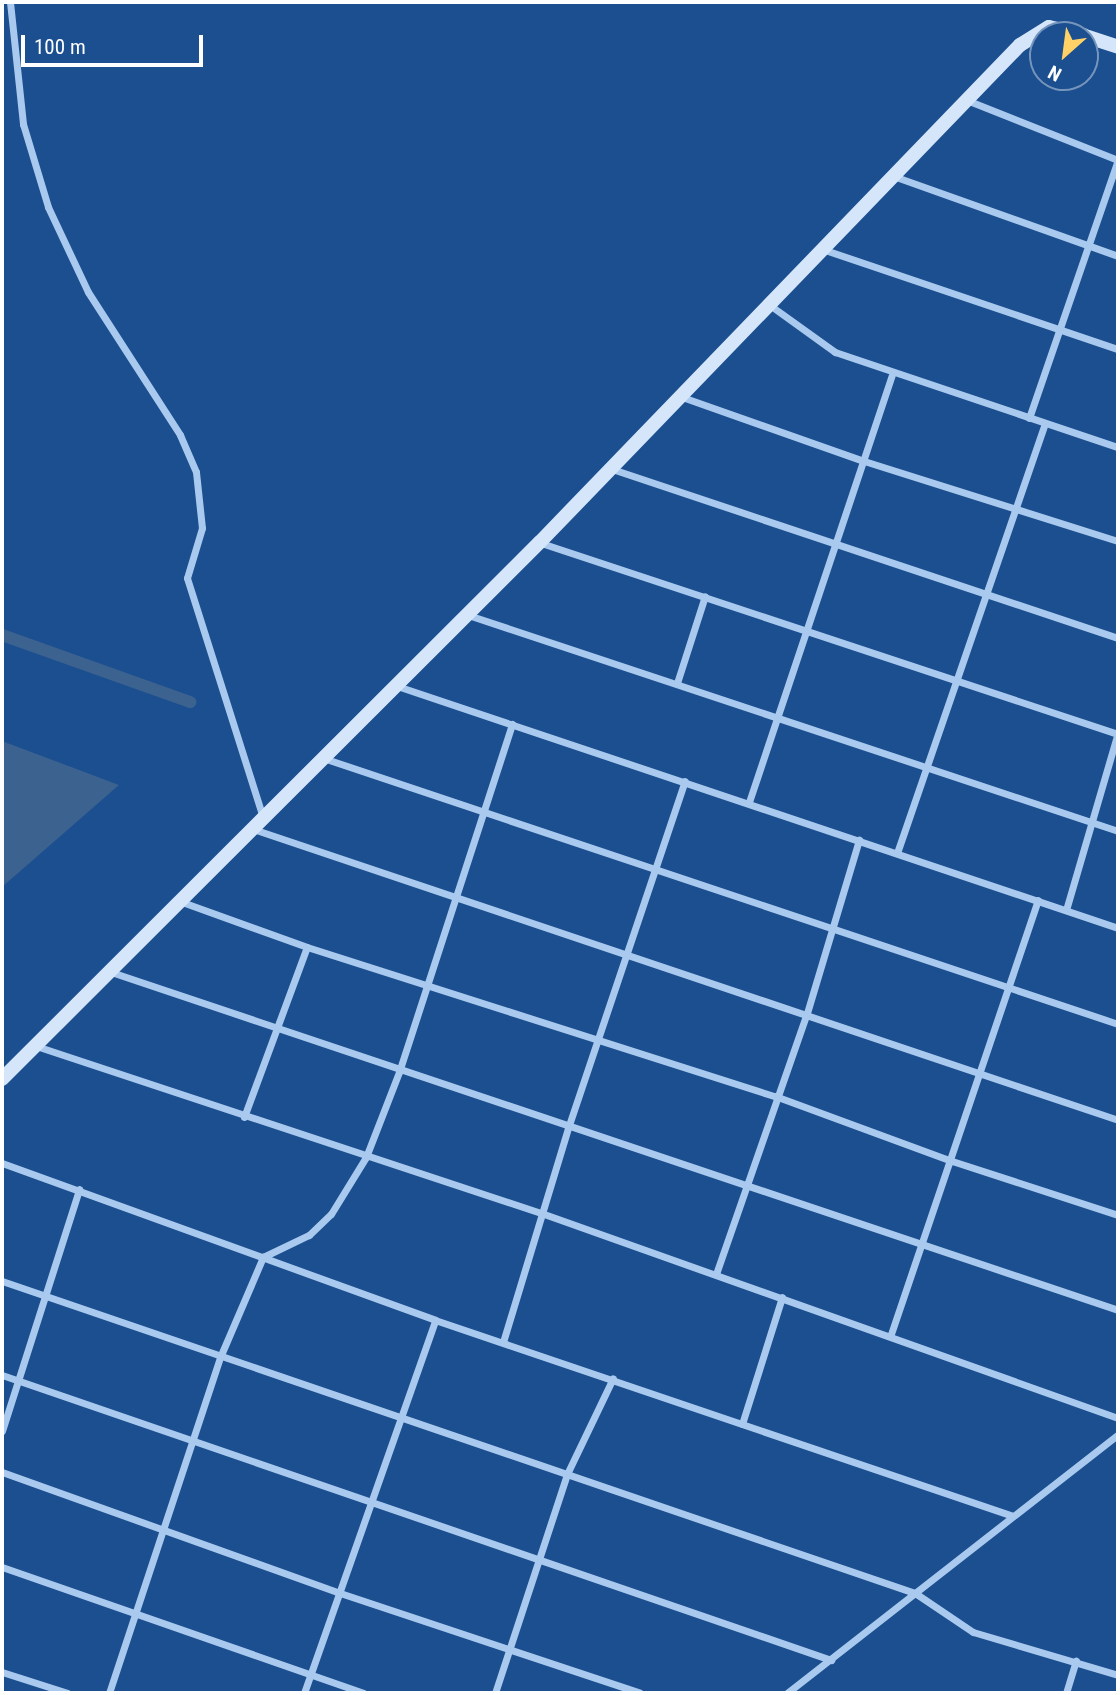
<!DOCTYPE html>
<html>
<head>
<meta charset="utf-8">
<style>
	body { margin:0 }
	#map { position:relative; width:1120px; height:1695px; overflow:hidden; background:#1b4f8f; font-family:"Roboto Condensed",sans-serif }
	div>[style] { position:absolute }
	.water>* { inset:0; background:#3c6290 }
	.canal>* { height:12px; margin:-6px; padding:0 6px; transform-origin:6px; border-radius:6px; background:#3c6290 }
	.street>* { height:7px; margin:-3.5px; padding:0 3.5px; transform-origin:3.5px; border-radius:3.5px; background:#a9c9ee }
	.secondary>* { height:14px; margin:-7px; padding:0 7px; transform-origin:7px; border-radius:7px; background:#d6e6fa }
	span { translate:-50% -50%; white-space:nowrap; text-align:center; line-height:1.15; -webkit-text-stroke:5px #1b4f8f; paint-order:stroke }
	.frame { position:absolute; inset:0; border:4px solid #fff; pointer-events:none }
	.north { position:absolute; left:1029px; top:21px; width:70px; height:70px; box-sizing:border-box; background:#1b4f8f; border:2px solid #7695bc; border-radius:50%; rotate:208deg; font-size:19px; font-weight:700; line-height:28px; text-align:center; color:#fff }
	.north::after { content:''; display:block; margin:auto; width:24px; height:32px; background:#ffd166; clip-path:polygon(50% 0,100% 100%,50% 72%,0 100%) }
	.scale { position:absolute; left:21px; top:35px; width:182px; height:32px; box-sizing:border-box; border:4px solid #fff; border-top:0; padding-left:9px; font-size:21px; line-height:24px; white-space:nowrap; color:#fff; -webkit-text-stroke:5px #1b4f8f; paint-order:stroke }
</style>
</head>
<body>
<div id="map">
	<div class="water">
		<i style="clip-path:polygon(2px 741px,119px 785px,2px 887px)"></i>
	</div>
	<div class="canal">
		<i style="left:2px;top:635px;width:200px;rotate:19.6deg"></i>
	</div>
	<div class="street">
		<i style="left:10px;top:2px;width:123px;rotate:83.9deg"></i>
		<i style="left:23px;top:124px;width:87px;rotate:73.2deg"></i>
		<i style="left:48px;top:207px;width:94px;rotate:64.8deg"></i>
		<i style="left:88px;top:292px;width:170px;rotate:57.2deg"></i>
		<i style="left:180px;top:435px;width:40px;rotate:66.6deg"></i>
		<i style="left:196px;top:472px;width:56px;rotate:83.9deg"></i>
		<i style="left:202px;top:528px;width:52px;rotate:106.7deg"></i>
		<i style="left:187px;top:578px;width:252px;rotate:72.4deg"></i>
		<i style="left:969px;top:101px;width:160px;rotate:21.6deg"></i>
		<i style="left:896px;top:177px;width:236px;rotate:19.6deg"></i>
		<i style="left:825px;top:250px;width:309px;rotate:18.7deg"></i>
		<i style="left:771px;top:306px;width:79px;rotate:35.7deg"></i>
		<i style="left:835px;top:352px;width:299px;rotate:18.6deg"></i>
		<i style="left:682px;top:397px;width:193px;rotate:19.4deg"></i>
		<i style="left:864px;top:461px;width:266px;rotate:17.5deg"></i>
		<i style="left:1029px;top:418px;width:273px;rotate:-71deg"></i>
		<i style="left:612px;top:469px;width:533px;rotate:18.47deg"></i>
		<i style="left:541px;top:543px;width:608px;rotate:18.32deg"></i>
		<i style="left:468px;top:615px;width:685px;rotate:18.38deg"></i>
		<i style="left:677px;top:683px;width:91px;rotate:-72.2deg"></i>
		<i style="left:397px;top:686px;width:761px;rotate:18.55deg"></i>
		<i style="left:326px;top:759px;width:835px;rotate:18.5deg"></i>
		<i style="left:749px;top:802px;width:450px;rotate:-71.5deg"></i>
		<i style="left:256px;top:830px;width:909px;rotate:18.59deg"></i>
		<i style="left:897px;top:853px;width:454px;rotate:-71deg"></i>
		<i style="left:182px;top:902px;width:133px;rotate:19.8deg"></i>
		<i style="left:307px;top:947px;width:491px;rotate:17.7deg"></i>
		<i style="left:775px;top:1096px;width:189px;rotate:20.2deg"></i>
		<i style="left:952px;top:1161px;width:175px;rotate:18deg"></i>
		<i style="left:1066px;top:910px;width:185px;rotate:-73.7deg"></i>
		<i style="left:111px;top:972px;width:1062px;rotate:18.55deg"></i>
		<i style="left:36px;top:1046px;width:535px;rotate:18.3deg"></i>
		<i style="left:544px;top:1214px;width:609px;rotate:19.57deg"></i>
		<i style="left:244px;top:1117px;width:181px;rotate:-69.7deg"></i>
		<i style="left:2px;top:1163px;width:461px;rotate:19.9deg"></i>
		<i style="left:435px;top:1320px;width:610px;rotate:18.73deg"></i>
		<i style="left:716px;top:1274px;width:276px;rotate:-70.8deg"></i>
		<i style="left:807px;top:1013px;width:181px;rotate:-73.3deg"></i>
		<i style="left:2px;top:1281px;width:965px;rotate:18.87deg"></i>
		<i style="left:915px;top:1593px;width:70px;rotate:33.9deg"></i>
		<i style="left:973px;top:1632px;width:151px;rotate:16.5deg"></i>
		<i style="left:891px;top:1334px;width:458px;rotate:-71.3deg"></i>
		<i style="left:503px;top:1342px;width:224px;rotate:-73.1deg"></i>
		<i style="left:568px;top:1128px;width:366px;rotate:-71.4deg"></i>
		<i style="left:2px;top:1375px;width:877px;rotate:18.97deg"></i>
		<i style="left:742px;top:1424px;width:133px;rotate:-72.5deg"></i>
		<i style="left:2px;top:1431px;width:254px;rotate:-72.3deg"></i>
		<i style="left:2px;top:1472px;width:356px;rotate:19.7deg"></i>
		<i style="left:337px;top:1592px;width:319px;rotate:18.4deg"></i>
		<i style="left:2px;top:1567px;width:383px;rotate:19.2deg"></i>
		<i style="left:2px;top:1672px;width:69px;rotate:17.7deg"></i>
		<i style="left:109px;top:1693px;width:356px;rotate:-71.7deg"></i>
		<i style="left:221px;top:1355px;width:107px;rotate:-66.8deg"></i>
		<i style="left:263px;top:1257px;width:51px;rotate:-25.6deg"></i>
		<i style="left:309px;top:1235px;width:30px;rotate:-44deg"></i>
		<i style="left:331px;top:1214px;width:67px;rotate:-58.4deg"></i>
		<i style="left:366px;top:1157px;width:91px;rotate:-68.8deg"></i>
		<i style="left:399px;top:1072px;width:366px;rotate:-72deg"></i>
		<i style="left:304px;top:1693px;width:395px;rotate:-70.6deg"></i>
		<i style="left:495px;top:1693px;width:231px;rotate:-71.8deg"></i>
		<i style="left:567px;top:1474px;width:106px;rotate:-64.4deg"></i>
		<i style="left:787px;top:1693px;width:420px;rotate:-38deg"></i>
		<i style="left:1066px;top:1693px;width:34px;rotate:-73deg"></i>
	</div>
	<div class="secondary">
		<i style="left:1085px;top:36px;width:35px;rotate:18deg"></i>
		<i style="left:2px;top:1079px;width:760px;rotate:-44.95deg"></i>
		<i style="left:540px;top:542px;width:691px;rotate:-46deg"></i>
		<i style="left:1020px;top:45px;width:34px;rotate:-32deg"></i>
		<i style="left:1049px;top:27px;width:35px;rotate:13deg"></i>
	</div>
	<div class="frame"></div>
	<div class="north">N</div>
	<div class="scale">100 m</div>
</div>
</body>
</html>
